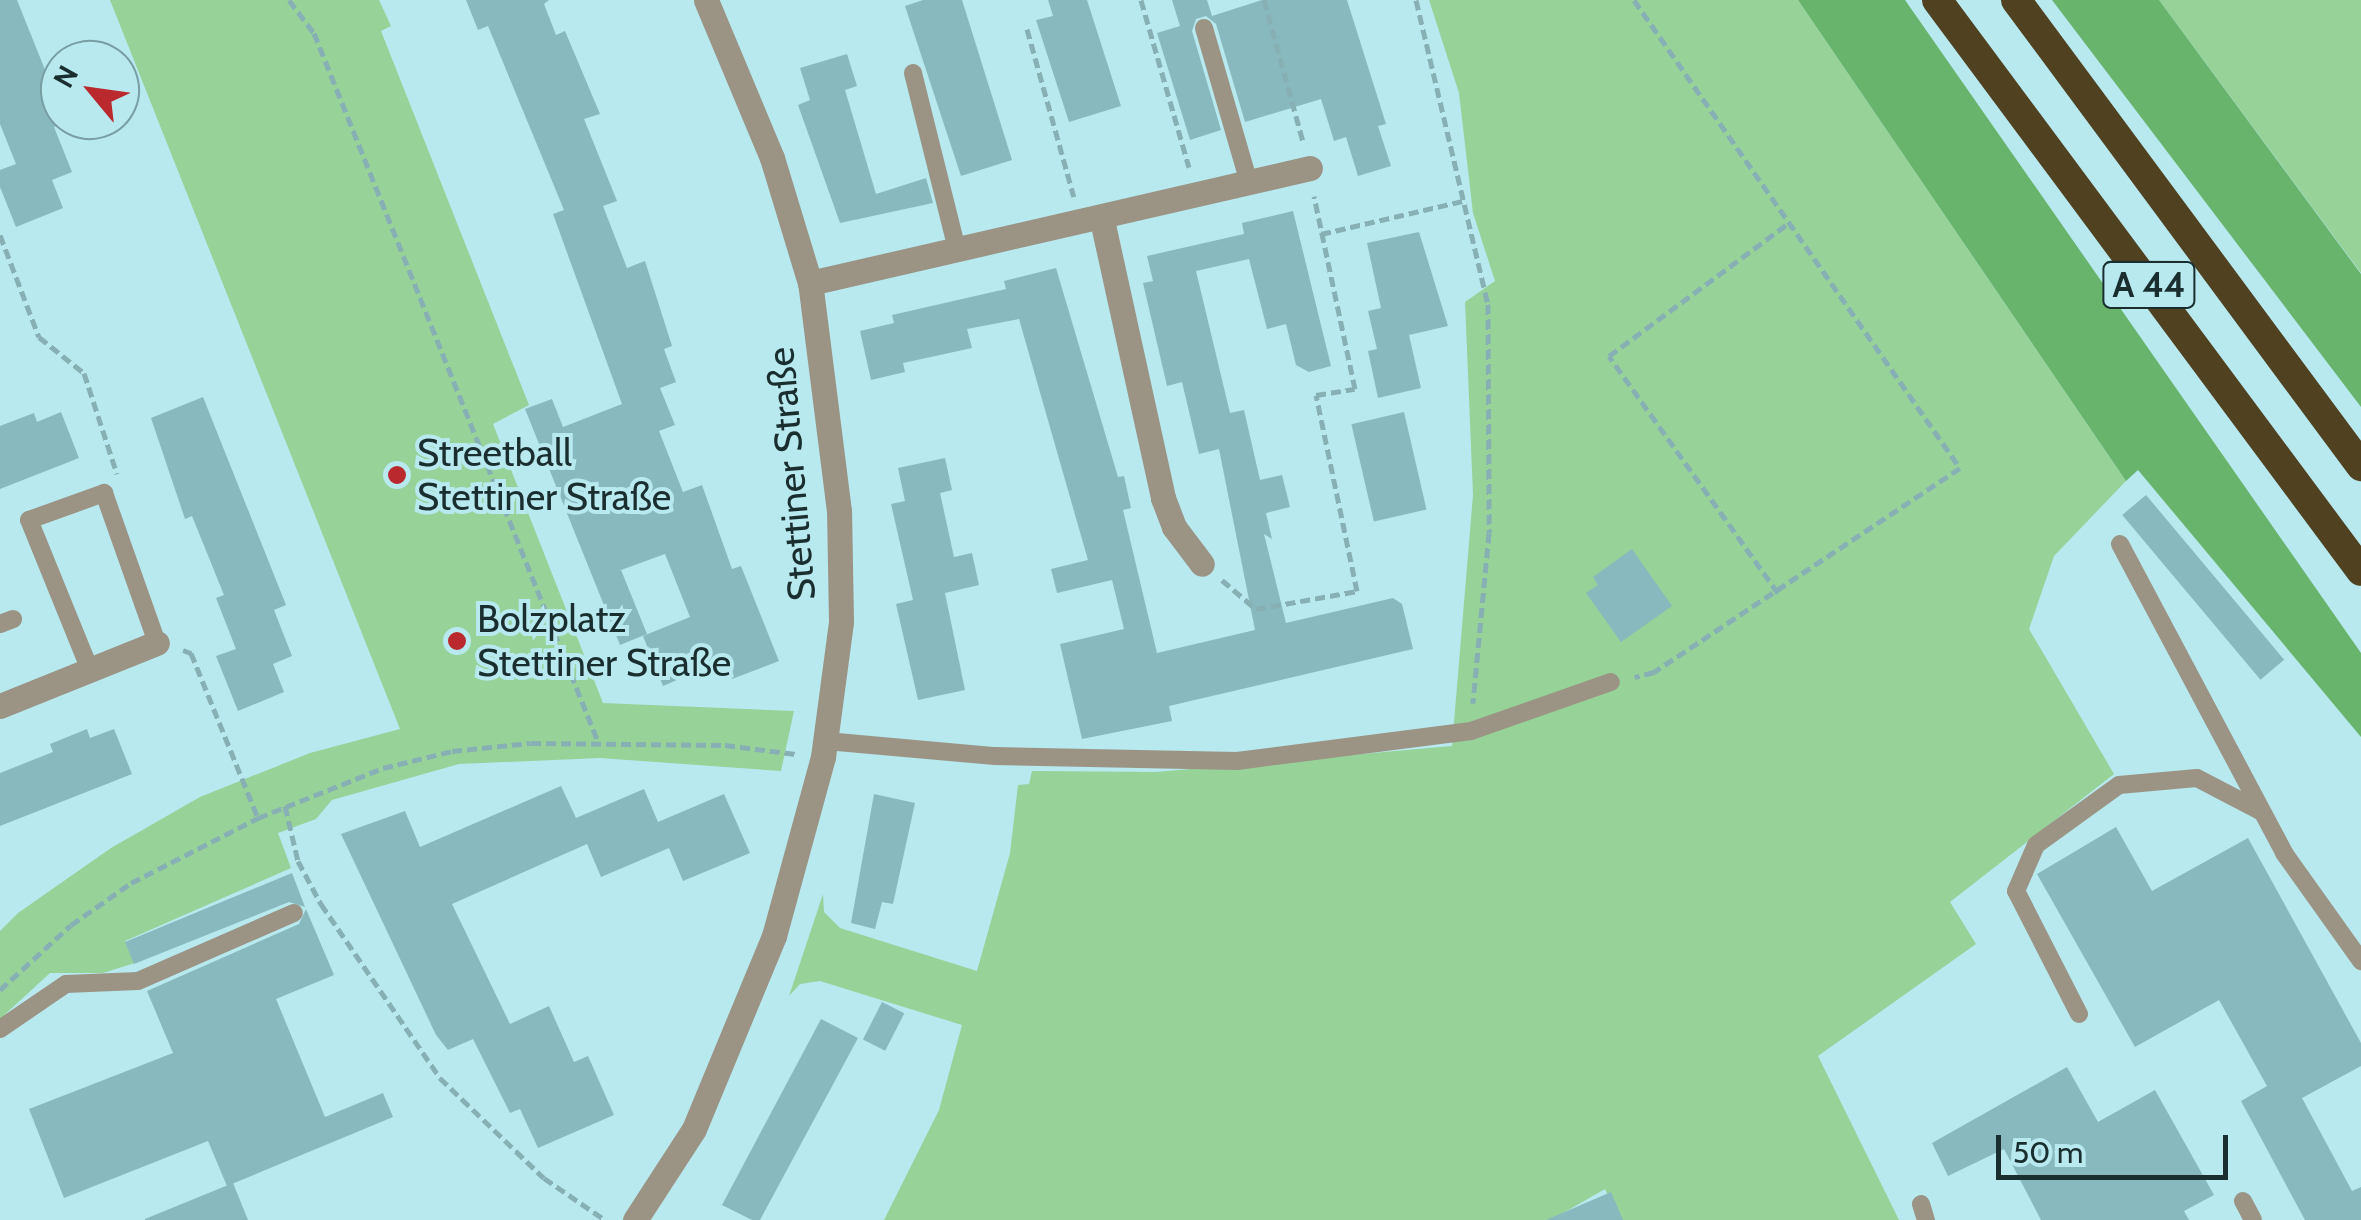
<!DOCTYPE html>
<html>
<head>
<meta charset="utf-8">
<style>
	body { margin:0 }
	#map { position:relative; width:2361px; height:1220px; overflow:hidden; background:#b7e9ef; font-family:Cabin,sans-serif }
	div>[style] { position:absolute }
	.green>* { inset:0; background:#97d298 }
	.forest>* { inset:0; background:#69b46c }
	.building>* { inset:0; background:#88b9bf; transform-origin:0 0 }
	.path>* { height:5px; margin-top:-2.5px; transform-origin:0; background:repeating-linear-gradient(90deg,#87b0b5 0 10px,transparent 0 15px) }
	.lane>* { height:18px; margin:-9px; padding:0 9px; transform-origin:9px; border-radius:9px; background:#9b9485 }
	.street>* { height:25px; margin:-12.5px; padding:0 12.5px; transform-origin:12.5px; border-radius:12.5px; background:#9b9485 }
	.highway>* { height:30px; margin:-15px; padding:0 15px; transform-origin:15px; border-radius:15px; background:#504121 }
	.dots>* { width:28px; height:28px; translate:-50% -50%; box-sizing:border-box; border:5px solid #b7e9ef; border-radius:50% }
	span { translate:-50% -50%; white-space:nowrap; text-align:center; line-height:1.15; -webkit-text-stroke:8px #b7e9ef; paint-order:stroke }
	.shield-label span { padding:2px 8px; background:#b7e9ef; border:2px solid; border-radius:8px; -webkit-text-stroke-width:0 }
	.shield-label { font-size:35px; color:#1a2e30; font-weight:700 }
	.poi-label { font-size:38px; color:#1a2e30 }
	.left { translate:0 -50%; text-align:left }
	.street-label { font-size:38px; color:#1a2e30 }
	.north { position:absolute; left:40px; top:40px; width:100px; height:100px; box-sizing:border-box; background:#b7e9ef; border:2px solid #789ea3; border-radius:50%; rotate:299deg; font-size:28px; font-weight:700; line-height:40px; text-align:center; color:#1a2e30 }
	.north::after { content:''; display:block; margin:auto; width:35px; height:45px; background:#b9292e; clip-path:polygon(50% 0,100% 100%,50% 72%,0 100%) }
	.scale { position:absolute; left:1996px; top:1135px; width:232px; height:45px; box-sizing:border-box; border:5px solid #1a2e30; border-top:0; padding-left:12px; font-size:30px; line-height:35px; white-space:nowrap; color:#1a2e30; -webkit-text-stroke:8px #b7e9ef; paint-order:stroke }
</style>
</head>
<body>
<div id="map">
	<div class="green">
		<i style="clip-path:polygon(110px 0,379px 0,391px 26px,381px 31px,529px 405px,493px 424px,603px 703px,794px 711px,781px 771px,600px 758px,459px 764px,332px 800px,316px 819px,278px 833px,291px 868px,125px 941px,135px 963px,103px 973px,50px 973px,0 1019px,0 931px,18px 913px,111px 848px,200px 797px,310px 753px,400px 729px)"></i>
		<i style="clip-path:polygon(1429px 0,1798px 0,2126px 481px,2054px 556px,2029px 629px,2114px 774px,1950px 902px,1976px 944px,1818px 1056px,1899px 1220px,1619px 1220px,1605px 1189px,1551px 1220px,884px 1220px,939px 1110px,962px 1025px,820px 981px,800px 984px,789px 996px,823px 894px,824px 912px,840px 928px,977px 971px,1010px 853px,1018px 785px,1029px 784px,1032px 771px,1156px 772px,1452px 746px,1473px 495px,1465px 302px,1495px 281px,1473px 213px,1459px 93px)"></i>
		<i style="clip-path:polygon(2159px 0,2361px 0,2361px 274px,2361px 273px)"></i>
	</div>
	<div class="forest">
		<i style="clip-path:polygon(1798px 0,1905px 0,2361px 653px,2361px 737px,2138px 470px,2126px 481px)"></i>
		<i style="clip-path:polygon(2052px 0,2159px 0,2361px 274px,2361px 407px)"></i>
	</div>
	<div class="building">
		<i style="clip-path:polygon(0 0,17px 0,66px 122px,54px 127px,72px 172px,52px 180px,63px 208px,16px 227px,0 187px,0 170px,16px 164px,0 124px)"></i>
		<i style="clip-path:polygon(466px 0,549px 0,544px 4px,556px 35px,565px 31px,600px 114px,584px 119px,617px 201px,603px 206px,627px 268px,645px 261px,672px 346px,664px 349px,676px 382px,660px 388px,675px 425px,659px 431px,683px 492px,702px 485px,732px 569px,741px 566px,779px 661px,732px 679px,724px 660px,663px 686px,643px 636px,690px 617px,665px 554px,621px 570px,647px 634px,620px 645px,525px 409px,552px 399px,563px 427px,622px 404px,553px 214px,564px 210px,488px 26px,478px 30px)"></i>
		<i style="clip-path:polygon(923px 0,962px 0,1012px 160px,961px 176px,905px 6px)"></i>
		<i style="clip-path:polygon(1048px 0,1087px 0,1121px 106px,1069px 122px,1036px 20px,1053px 16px)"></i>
		<i style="clip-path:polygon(1172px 0,1207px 0,1212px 16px,1262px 0,1347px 0,1386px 124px,1378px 126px,1391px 166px,1358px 176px,1346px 137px,1334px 141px,1321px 99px,1245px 122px,1216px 24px,1206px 16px,1196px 19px,1192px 31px,1221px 130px,1190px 140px,1157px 33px,1180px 26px)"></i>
		<i style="clip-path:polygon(847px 54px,857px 86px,845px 90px,876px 194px,926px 178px,933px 203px,840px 223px,798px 105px,810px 100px,800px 68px)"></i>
		<i style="clip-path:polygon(1293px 211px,1331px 366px,1309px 372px,1296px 365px,1286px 324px,1267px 329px,1249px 259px,1196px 271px,1230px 413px,1244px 410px,1260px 480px,1282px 475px,1290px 507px,1266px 513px,1272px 539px,1264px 534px,1286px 623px,1393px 598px,1402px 604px,1413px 649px,1169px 706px,1172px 721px,1082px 739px,1060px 644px,1124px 629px,1112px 580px,1057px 593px,1051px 569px,1088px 560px,1019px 319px,967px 329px,972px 348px,903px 363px,905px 372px,871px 380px,860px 331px,894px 323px,892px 315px,1006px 289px,1004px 281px,1056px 268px,1118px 477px,1124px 476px,1131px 508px,1123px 510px,1157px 653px,1255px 630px,1219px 449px,1199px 454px,1182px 382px,1167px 386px,1143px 283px,1153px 281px,1147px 256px,1244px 234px,1242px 223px)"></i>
		<i style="clip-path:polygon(1419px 232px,1448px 326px,1409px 335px,1421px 388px,1378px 398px,1368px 351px,1377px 349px,1368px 311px,1381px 308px,1367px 243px)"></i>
		<i style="clip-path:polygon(203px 397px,286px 605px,274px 610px,292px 656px,273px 664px,284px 692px,238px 711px,216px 656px,236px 649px,216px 598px,224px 595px,192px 516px,185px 519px,151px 418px)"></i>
		<i style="clip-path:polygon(61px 412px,79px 458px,0 489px,0 426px,34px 413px,37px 422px)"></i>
		<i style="left:1404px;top:412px;width:100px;height:54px;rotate:77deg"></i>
		<i style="clip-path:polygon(945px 458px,952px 490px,940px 493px,954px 557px,972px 553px,979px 585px,945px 593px,965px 690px,918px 700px,896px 604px,913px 600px,891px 504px,905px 501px,898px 468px)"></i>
		<i style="left:2146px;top:495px;width:215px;height:31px;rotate:50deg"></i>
		<i style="clip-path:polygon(1632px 549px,1672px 606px,1621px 642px,1586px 593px,1598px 585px,1593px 577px)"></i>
		<i style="clip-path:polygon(87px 729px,90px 738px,114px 729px,132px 774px,0 826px,0 773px,53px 752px,50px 744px)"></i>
		<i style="clip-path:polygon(561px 786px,576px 818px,644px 789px,658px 822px,724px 794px,750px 853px,683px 881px,669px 848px,601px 877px,587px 844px,452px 904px,510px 1024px,549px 1006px,574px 1062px,588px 1056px,614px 1115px,538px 1148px,520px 1109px,510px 1113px,473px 1039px,448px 1050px,436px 1035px,341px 834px,405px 811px,420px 847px)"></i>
		<i style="clip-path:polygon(874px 794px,915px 803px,893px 904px,882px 902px,875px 929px,851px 923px)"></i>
		<i style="clip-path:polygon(2116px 827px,2152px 891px,2248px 838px,2361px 1043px,2361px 1066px,2302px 1098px,2352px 1191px,2361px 1187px,2361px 1220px,2305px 1220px,2241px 1101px,2267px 1086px,2219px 1000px,2135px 1047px,2037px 874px)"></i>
		<i style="clip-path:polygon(292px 873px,305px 907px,289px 902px,134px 964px,125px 942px)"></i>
		<i style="clip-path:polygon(306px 909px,334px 975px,276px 999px,325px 1117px,383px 1093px,393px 1117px,227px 1186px,208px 1141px,64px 1198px,29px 1109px,173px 1053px,147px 991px,299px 924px)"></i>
		<i style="left:882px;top:1002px;width:25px;height:42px;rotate:27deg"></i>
		<i style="clip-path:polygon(821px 1019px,858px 1038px,760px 1220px,752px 1220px,722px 1205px)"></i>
		<i style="clip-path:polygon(2067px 1067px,2098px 1122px,2155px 1090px,2214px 1195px,2184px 1211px,2189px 1220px,2041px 1220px,2004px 1149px,1948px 1176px,1932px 1143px)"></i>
		<i style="clip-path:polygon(233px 1183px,248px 1220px,145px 1220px,145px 1219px)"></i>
		<i style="clip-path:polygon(1611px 1192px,1623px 1220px,1546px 1220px)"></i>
	</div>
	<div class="path">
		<i style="left:289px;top:0;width:41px;rotate:52.9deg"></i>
		<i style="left:314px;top:33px;width:766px;rotate:68.16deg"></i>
		<i style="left:1141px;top:0;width:174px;rotate:74deg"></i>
		<i style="left:1264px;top:0;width:147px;rotate:74.6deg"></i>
		<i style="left:1416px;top:0;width:312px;rotate:76.7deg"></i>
		<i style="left:1488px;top:304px;width:229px;rotate:89.7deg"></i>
		<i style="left:1489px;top:533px;width:171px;rotate:95.4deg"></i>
		<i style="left:1634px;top:0;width:570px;rotate:55.14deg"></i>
		<i style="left:1960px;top:468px;width:368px;rotate:146.3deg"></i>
		<i style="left:1654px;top:672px;width:20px;rotate:165deg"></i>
		<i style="left:1027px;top:29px;width:174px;rotate:74.4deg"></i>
		<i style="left:1321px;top:234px;width:146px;rotate:-13.1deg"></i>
		<i style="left:0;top:235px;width:109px;rotate:69.1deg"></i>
		<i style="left:39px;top:337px;width:58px;rotate:38.7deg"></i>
		<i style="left:84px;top:373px;width:106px;rotate:71.9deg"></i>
		<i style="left:1222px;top:580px;width:45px;rotate:40.5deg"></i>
		<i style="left:1256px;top:609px;width:103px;rotate:-10.1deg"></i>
		<i style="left:1357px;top:591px;width:200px;rotate:-101.8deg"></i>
		<i style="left:1316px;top:395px;width:39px;rotate:-9deg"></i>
		<i style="left:1355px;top:389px;width:197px;rotate:-102deg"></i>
		<i style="left:1778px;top:593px;width:291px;rotate:-125.5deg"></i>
		<i style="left:1609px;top:356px;width:224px;rotate:-36.5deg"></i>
		<i style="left:183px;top:650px;width:9px;rotate:21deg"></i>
		<i style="left:191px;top:653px;width:178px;rotate:67.9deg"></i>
		<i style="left:285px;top:806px;width:57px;rotate:76.7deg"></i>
		<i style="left:298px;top:861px;width:49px;rotate:61.9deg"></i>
		<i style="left:321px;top:904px;width:211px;rotate:55.6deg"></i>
		<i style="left:440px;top:1078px;width:144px;rotate:43.9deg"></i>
		<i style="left:544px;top:1178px;width:74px;rotate:34.5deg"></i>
		<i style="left:0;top:990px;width:96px;rotate:-42.5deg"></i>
		<i style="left:71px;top:925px;width:73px;rotate:-35deg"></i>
		<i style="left:131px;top:883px;width:143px;rotate:-27.1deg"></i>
		<i style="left:258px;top:818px;width:135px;rotate:-21.8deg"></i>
		<i style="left:383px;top:768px;width:71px;rotate:-13.8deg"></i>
		<i style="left:452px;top:751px;width:79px;rotate:-5.8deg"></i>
		<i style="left:531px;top:743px;width:194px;rotate:0.6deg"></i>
		<i style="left:725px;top:745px;width:71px;rotate:7.3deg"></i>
	</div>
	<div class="lane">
		<i style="left:1204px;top:28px;width:157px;rotate:73.8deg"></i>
		<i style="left:913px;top:73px;width:181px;rotate:76deg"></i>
		<i style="left:2120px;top:544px;width:350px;rotate:62deg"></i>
		<i style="left:2284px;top:853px;width:133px;rotate:54.5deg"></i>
		<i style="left:0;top:624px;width:14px;rotate:-21deg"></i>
		<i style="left:90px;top:670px;width:162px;rotate:-112.1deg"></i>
		<i style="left:29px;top:520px;width:80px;rotate:-19.8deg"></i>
		<i style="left:104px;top:493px;width:159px;rotate:70.5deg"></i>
		<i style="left:826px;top:741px;width:170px;rotate:5.1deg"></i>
		<i style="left:995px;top:756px;width:242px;rotate:1.2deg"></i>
		<i style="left:1237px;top:761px;width:236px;rotate:-7.3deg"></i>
		<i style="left:1471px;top:731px;width:148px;rotate:-19.3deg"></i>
		<i style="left:2079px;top:1014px;width:138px;rotate:-117.1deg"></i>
		<i style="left:2016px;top:891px;width:50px;rotate:-66.5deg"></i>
		<i style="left:2036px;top:845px;width:102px;rotate:-35.9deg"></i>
		<i style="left:2119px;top:785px;width:78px;rotate:-5.1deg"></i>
		<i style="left:2197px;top:778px;width:73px;rotate:27.6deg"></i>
		<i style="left:0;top:1029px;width:80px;rotate:-34.3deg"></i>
		<i style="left:66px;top:984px;width:72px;rotate:-2.4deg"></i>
		<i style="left:138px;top:981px;width:170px;rotate:-23.6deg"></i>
		<i style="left:2243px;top:1201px;width:21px;rotate:62deg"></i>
		<i style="left:1921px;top:1204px;width:17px;rotate:73deg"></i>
	</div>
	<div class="street">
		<i style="left:1102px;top:220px;width:285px;rotate:77.6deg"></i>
		<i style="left:1163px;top:498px;width:31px;rotate:69deg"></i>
		<i style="left:1174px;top:527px;width:46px;rotate:52.9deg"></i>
		<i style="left:810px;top:283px;width:513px;rotate:-12.95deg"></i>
		<i style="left:0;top:706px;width:169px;rotate:-21.9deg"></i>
		<i style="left:635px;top:1220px;width:108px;rotate:-57deg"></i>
		<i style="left:694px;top:1129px;width:209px;rotate:-67.5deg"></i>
		<i style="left:774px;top:936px;width:186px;rotate:-74.7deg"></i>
		<i style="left:823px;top:757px;width:136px;rotate:-82.4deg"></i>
		<i style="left:841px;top:622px;width:111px;rotate:-91deg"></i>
		<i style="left:839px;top:511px;width:230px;rotate:-97.2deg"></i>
		<i style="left:810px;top:283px;width:131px;rotate:-106.9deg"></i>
		<i style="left:772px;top:158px;width:171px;rotate:-112.7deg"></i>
	</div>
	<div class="highway">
		<i style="left:1937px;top:0;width:711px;rotate:53.4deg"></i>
		<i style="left:2016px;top:0;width:580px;rotate:53.49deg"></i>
	</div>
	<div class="dots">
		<i style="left:397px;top:475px;background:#b9292e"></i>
		<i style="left:457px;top:641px;background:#b9292e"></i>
	</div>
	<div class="shield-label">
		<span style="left:2149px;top:285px">A 44</span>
	</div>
	<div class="poi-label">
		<span class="left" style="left:417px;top:475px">Streetball<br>Stettiner Straße</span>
		<span class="left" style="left:477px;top:641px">Bolzplatz<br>Stettiner Straße</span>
	</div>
	<div class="street-label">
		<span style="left:791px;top:474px;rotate:-95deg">Stettiner Straße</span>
	</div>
	<div class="north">N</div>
	<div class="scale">50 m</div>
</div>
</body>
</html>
